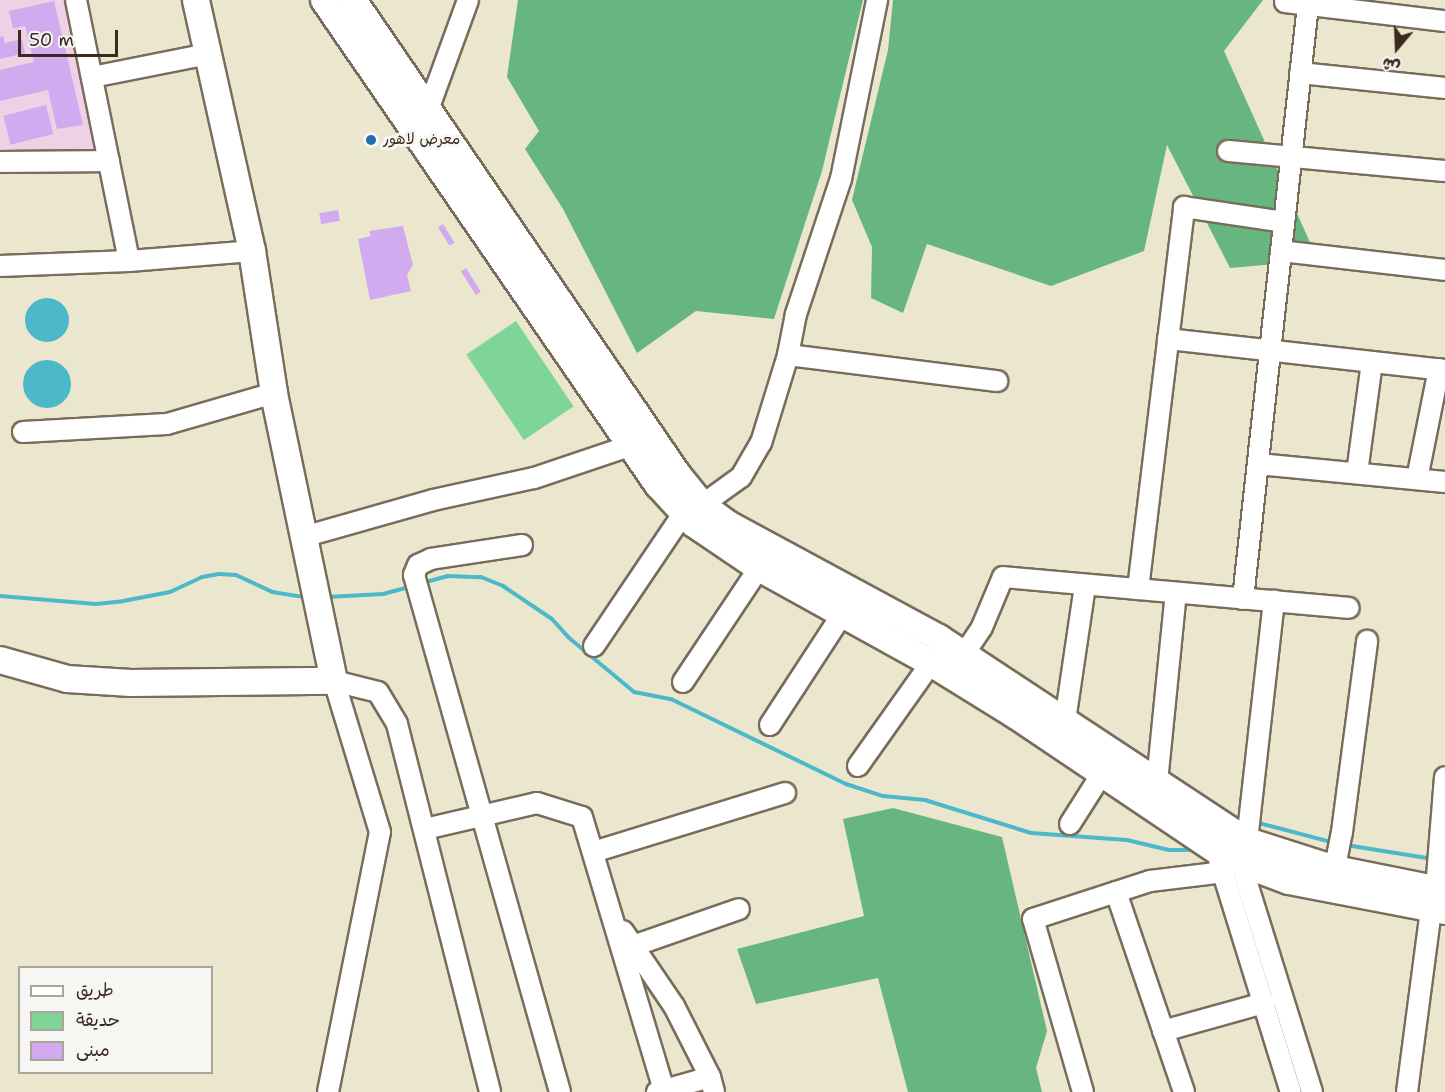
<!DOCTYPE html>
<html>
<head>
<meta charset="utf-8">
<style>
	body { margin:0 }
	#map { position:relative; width:1445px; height:1092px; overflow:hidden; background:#ebe7ce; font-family:"Shantell Sans","Playpen Sans Arabic",sans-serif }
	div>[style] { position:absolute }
	.built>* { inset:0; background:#f0d0e5 }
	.green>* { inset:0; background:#7fd497; transform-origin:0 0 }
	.forest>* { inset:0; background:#67b680 }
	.water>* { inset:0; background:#4cb8c8 }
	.round { border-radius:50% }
	.stream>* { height:4px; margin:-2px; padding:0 2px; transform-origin:2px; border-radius:2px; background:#4cb8c8 }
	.building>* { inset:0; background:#d1aaef; transform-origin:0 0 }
	.roads { filter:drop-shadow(2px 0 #796c5c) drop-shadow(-2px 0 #796c5c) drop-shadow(0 2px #796c5c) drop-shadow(0 -2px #796c5c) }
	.minor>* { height:20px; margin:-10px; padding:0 10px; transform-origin:10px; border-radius:10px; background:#fff }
	.major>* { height:26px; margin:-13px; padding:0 13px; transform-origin:13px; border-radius:13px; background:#fff }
	.dots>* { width:16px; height:16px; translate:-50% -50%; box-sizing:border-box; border:3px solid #f6f6f2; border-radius:50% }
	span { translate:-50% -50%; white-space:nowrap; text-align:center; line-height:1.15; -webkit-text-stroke:6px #f6f6f2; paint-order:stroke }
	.poi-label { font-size:15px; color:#3b2a1e }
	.left { translate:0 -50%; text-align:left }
	.legend { position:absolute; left:18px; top:966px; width:195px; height:108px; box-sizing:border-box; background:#f6f6f2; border:2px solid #aba49d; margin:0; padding:8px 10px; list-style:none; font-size:18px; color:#3b2a1e }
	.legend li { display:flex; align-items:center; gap:12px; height:30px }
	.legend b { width:30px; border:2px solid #aba49d }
	.north { position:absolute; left:1367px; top:18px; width:60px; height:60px; -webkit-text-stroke:4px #f6f6f2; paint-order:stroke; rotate:199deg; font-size:16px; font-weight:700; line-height:24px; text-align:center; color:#3b2a1e }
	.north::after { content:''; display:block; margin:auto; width:21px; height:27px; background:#3b2a1e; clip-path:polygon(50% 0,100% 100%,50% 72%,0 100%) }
	.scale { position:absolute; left:18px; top:30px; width:100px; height:27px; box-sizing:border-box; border:3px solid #3b2a1e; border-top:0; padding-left:8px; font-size:18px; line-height:21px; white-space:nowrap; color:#3b2a1e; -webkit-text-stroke:4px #f6f6f2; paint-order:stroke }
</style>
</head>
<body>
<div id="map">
	<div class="built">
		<i style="clip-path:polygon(0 0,68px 0,102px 154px,0 154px)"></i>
	</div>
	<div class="green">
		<i style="left:516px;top:321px;width:103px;height:60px;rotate:56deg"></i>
	</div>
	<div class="forest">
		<i style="clip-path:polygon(518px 0,863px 0,822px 171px,774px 319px,696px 311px,637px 353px,563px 209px,525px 149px,539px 131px,507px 77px)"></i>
		<i style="clip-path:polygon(893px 0,1263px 0,1224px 51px,1318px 260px,1230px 268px,1167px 145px,1144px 251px,1051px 286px,927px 244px,903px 313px,871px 298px,872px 247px,852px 200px,888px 50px)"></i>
		<i style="clip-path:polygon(893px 808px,1002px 837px,1047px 1031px,1036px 1068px,1042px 1092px,908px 1092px,878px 978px,756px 1004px,737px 949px,864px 916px,843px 819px)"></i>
	</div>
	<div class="water">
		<i class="round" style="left:25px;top:298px;width:44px;height:44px"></i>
		<i class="round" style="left:23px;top:360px;width:48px;height:48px"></i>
	</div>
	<div class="stream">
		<i style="left:422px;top:583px;width:27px;rotate:-15deg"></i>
		<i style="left:448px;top:576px;width:33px;rotate:2deg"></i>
		<i style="left:481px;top:577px;width:24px;rotate:22deg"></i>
		<i style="left:503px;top:586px;width:59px;rotate:34deg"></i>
		<i style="left:552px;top:619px;width:24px;rotate:48deg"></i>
		<i style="left:568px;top:637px;width:86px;rotate:39.8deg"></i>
		<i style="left:634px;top:692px;width:38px;rotate:11deg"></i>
		<i style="left:671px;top:699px;width:195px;rotate:25.9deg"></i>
		<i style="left:846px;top:784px;width:39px;rotate:18deg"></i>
		<i style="left:883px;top:796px;width:42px;rotate:5.4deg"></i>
		<i style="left:925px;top:800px;width:111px;rotate:17.3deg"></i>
		<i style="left:1031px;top:833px;width:96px;rotate:4.2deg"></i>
		<i style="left:1127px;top:840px;width:43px;rotate:13.4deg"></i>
		<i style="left:1169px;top:850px;width:23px"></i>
		<i style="left:0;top:596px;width:96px;rotate:4.8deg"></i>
		<i style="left:96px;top:604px;width:27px;rotate:-6deg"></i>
		<i style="left:123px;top:601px;width:48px;rotate:-10.8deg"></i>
		<i style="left:170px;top:592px;width:35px;rotate:-25deg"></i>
		<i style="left:202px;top:577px;width:17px;rotate:-10deg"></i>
		<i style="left:219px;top:574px;width:17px;rotate:3deg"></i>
		<i style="left:236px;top:575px;width:40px;rotate:25deg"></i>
		<i style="left:272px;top:592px;width:36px;rotate:9deg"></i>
		<i style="left:327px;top:597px;width:56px;rotate:-3.1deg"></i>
		<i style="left:383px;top:594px;width:30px;rotate:-15deg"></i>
		<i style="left:1255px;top:822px;width:83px;rotate:14.7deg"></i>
		<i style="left:1346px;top:845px;width:88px;rotate:9.1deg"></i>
	</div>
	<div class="building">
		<i style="clip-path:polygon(54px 1px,83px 125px,57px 129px,48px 90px,0 101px,0 70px,34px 62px,25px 26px,13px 28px,9px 11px)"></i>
		<i style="clip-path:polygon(3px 36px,5px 43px,22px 39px,25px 53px,0 59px,0 37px)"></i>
		<i style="left:46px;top:105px;width:30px;height:44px;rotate:76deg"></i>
		<i style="left:338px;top:210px;width:11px;height:19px;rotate:80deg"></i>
		<i style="left:443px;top:224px;width:22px;height:6px;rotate:58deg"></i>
		<i style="clip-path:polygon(403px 226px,413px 265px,407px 275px,411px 291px,370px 300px,358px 239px,371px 236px,369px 231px)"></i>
		<i style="left:466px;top:268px;width:28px;height:6px;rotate:58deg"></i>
	</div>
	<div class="roads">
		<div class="minor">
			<i style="left:76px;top:0;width:266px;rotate:78.5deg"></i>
			<i style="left:1285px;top:2px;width:161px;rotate:6.8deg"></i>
			<i style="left:1300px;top:73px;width:146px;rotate:5.9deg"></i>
			<i style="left:92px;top:77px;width:118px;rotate:-11.2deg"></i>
			<i style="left:428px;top:110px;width:117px;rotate:-70deg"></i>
			<i style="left:1228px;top:151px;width:218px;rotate:5.3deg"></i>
			<i style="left:0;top:162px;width:109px;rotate:-0.5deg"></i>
			<i style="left:1281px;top:251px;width:165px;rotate:6.6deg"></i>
			<i style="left:0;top:266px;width:129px;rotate:-2.2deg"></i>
			<i style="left:129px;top:261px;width:123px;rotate:-4.6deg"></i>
			<i style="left:1168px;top:339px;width:279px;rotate:6.4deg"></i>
			<i style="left:788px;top:355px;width:211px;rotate:7.1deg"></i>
			<i style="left:23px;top:432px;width:144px;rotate:-3.2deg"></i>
			<i style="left:167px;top:424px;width:111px;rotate:-16.2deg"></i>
			<i style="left:1258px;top:464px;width:188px;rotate:5.5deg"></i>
			<i style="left:1357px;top:473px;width:112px;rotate:-82.3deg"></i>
			<i style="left:1417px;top:479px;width:112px;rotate:-78.7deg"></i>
			<i style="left:702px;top:505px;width:48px;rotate:-35.7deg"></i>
			<i style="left:741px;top:477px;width:39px;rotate:-60deg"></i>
			<i style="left:761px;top:443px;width:92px;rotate:-72.9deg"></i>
			<i style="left:788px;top:355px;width:42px;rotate:-79deg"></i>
			<i style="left:796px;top:314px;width:142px;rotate:-71.6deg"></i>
			<i style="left:841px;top:179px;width:183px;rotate:-78.6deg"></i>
			<i style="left:303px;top:537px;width:135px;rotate:-15.9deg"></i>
			<i style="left:433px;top:500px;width:103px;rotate:-12.3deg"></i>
			<i style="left:534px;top:478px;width:103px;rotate:-18.6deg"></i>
			<i style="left:522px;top:545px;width:92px;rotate:171.3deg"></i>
			<i style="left:431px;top:559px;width:14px;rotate:155deg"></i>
			<i style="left:418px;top:565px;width:11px;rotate:112deg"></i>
			<i style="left:414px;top:575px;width:537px;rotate:74.23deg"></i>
			<i style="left:1138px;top:589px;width:385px;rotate:-83.1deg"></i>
			<i style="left:1184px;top:207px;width:101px;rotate:8.5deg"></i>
			<i style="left:1243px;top:599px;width:598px;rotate:-83.76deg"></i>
			<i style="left:594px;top:646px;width:159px;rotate:-56deg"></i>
			<i style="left:964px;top:654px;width:32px;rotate:-56deg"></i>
			<i style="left:982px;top:627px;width:54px;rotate:-67.2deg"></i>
			<i style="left:1003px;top:577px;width:347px;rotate:5.1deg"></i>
			<i style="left:683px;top:682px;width:137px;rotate:-56.3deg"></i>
			<i style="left:1065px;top:721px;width:137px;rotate:-81.6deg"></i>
			<i style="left:770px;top:725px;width:134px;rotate:-56.9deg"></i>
			<i style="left:858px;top:766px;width:126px;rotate:-54.7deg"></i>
			<i style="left:1157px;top:782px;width:190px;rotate:-84.3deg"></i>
			<i style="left:1070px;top:824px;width:62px;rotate:-57.6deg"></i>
			<i style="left:425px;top:829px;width:115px;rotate:-13.1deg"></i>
			<i style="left:537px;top:803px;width:47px;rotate:17.3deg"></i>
			<i style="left:582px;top:817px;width:285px;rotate:73.3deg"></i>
			<i style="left:1247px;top:841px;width:242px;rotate:-83.6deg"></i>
			<i style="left:593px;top:852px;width:201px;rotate:-17.1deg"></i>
			<i style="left:1219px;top:860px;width:243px;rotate:72.8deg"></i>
			<i style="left:1241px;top:864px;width:239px;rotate:72.7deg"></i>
			<i style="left:1332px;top:881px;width:50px;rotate:-78.5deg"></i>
			<i style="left:1342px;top:832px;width:193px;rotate:-82.5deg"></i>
			<i style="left:1436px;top:889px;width:112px;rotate:-85.4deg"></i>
			<i style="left:1116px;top:892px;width:211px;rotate:71.2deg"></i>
			<i style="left:623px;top:931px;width:91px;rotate:55.8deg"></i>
			<i style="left:674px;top:1006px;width:80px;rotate:63.1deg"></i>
			<i style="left:710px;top:1077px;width:16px;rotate:75deg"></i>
			<i style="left:633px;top:946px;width:112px;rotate:-19.2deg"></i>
			<i style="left:1163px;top:1031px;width:105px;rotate:-15.5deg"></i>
			<i style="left:328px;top:1092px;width:265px;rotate:-78.7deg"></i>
			<i style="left:380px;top:832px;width:158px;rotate:-106.9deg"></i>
			<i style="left:334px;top:681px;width:45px;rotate:14deg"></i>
			<i style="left:378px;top:692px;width:37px;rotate:59deg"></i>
			<i style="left:397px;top:724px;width:380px;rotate:75.8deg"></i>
			<i style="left:657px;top:1092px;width:55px;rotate:-15.8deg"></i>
			<i style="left:1083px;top:1092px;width:180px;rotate:-106.1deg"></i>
			<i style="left:1033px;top:919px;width:123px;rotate:-18deg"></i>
			<i style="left:1150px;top:881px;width:75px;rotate:-6.9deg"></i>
			<i style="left:1407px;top:1092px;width:185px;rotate:-82.5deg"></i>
		</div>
		<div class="major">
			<i style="left:324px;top:0;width:589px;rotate:55.45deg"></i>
			<i style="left:658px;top:485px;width:53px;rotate:47.3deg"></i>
			<i style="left:694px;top:524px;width:78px;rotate:34.1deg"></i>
			<i style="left:759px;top:568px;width:196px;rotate:28.9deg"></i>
			<i style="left:931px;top:663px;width:99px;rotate:31.8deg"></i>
			<i style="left:1015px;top:715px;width:257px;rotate:33.9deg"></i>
			<i style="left:1228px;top:858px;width:65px;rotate:20.7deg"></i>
			<i style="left:1289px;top:881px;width:159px;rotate:10.9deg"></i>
			<i style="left:353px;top:0;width:576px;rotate:55.62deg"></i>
			<i style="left:678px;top:475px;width:38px;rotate:51deg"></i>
			<i style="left:702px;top:505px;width:34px;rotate:36deg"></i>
			<i style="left:730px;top:525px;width:238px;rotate:28.4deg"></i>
			<i style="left:939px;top:638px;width:369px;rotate:33.4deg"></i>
			<i style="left:1247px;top:841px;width:92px;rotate:17.7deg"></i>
			<i style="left:1335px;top:869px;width:112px;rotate:11.3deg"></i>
			<i style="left:0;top:660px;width:70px;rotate:15.8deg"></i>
			<i style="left:67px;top:679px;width:64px;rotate:3.6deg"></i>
			<i style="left:131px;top:683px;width:203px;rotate:-0.6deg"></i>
			<i style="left:334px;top:681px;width:294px;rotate:-101.8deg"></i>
			<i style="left:274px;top:393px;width:144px;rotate:-98.8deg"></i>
			<i style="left:252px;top:251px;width:257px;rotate:-102.6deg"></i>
		</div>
	</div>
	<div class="dots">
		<i style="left:371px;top:140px;background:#1f6fb2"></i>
	</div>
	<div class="poi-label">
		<span class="left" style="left:383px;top:140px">معرض لاهور</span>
	</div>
	<ul class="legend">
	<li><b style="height:8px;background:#fff"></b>طريق</li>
	<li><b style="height:16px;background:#7fd497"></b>حديقة</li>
	<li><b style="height:16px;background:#d1aaef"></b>مبنى</li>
	</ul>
	<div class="north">ش</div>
	<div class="scale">50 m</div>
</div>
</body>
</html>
